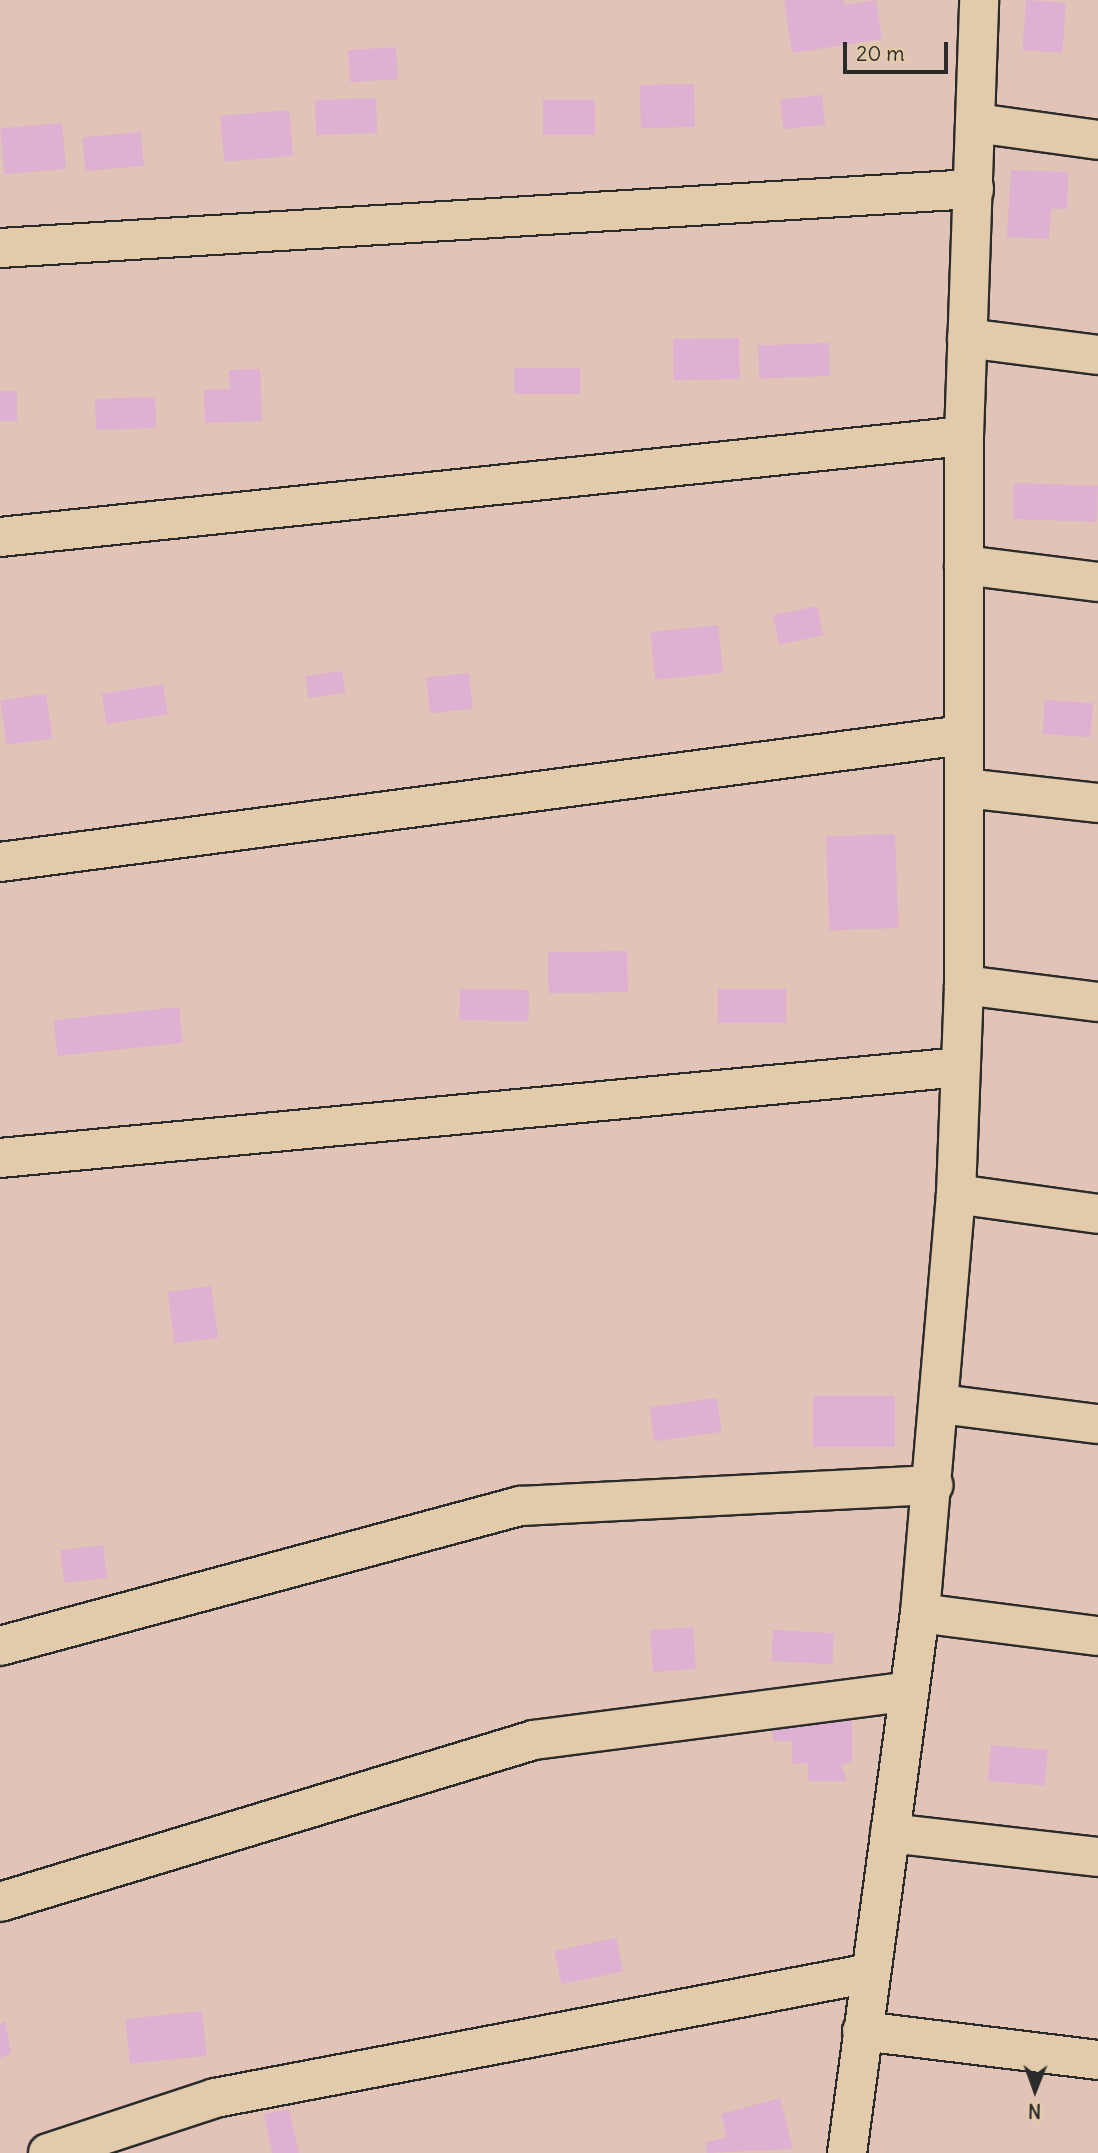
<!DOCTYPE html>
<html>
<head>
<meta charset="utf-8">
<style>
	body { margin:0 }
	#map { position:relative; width:1098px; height:2153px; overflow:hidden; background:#e1c3b7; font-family:Delius,sans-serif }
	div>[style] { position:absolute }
	.building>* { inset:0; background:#deb0d2; transform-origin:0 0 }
	.roads { filter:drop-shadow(2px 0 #2b2b2b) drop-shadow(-2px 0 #2b2b2b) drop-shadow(0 2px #2b2b2b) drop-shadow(0 -2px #2b2b2b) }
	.minor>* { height:38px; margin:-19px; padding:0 19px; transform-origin:19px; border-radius:19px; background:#e2cbab }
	span { translate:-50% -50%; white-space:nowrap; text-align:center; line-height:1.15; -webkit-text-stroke:5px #e2cbab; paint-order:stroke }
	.north { position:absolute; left:1000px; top:2055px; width:70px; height:70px; -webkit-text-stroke:5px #e2cbab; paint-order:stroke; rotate:181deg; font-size:19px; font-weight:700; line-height:28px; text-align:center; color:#2b2b2b }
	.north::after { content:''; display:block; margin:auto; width:24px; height:32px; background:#2b2b2b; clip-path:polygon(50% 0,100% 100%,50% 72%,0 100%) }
	.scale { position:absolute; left:843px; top:42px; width:105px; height:32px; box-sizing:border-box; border:4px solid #2b2b2b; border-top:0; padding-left:9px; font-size:21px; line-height:24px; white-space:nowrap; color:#2b2b2b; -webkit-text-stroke:5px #e2cbab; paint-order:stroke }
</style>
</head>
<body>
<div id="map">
	<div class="building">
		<i style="clip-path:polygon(784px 0,843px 0,844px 5px,876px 0,882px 39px,792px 53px)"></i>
		<i style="left:1026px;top:0;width:40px;height:50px;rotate:4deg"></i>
		<i style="left:396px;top:47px;width:32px;height:48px;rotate:86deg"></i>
		<i style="left:694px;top:84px;width:43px;height:54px;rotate:89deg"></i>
		<i style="left:822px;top:95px;width:30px;height:42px;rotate:84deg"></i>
		<i style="left:376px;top:98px;width:35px;height:61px;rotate:88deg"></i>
		<i style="left:543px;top:100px;width:52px;height:35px"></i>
		<i style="left:289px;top:110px;width:46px;height:69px;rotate:85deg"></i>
		<i style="left:62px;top:123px;width:46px;height:62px;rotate:85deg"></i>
		<i style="left:141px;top:132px;width:34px;height:59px;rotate:85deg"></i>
		<i style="clip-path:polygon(1011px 170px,1068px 172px,1067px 209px,1051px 209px,1049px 239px,1007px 237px)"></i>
		<i style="left:739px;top:338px;width:41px;height:66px;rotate:89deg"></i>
		<i style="left:829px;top:343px;width:33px;height:71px;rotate:88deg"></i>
		<i style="left:580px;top:368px;width:26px;height:66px;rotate:90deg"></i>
		<i style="clip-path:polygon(260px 369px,262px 421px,205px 423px,204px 390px,230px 389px,229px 370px)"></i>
		<i style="left:0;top:391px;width:17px;height:30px"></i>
		<i style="left:155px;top:397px;width:31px;height:60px;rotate:88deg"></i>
		<i style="left:1014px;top:483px;width:84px;height:36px;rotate:2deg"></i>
		<i style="left:817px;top:606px;width:30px;height:45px;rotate:78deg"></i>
		<i style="left:718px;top:625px;width:48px;height:68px;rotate:84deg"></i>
		<i style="left:342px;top:671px;width:22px;height:37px;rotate:82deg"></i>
		<i style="left:469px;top:673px;width:36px;height:43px;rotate:84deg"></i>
		<i style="left:163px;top:684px;width:31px;height:62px;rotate:81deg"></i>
		<i style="left:46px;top:694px;width:45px;height:46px;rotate:82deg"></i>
		<i style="left:1045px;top:700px;width:48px;height:34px;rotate:4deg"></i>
		<i style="left:895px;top:834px;width:94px;height:69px;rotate:88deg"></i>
		<i style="left:627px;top:951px;width:41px;height:79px;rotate:89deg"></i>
		<i style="left:460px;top:989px;width:69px;height:31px;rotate:1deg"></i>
		<i style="left:786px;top:989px;width:34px;height:68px;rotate:90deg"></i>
		<i style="left:179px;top:1007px;width:36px;height:126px;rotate:84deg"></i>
		<i style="left:211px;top:1286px;width:52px;height:44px;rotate:82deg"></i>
		<i style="left:813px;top:1396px;width:82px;height:51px"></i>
		<i style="left:717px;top:1398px;width:34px;height:68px;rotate:82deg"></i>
		<i style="left:103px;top:1545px;width:33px;height:43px;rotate:83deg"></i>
		<i style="left:693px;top:1627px;width:42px;height:43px;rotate:86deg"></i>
		<i style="left:773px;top:1630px;width:61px;height:31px;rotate:3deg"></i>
		<i style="clip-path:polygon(852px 1714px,852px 1761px,841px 1765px,847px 1781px,808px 1781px,808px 1763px,792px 1764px,792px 1741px,773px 1741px,773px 1727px)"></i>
		<i style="left:991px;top:1745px;width:57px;height:36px;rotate:5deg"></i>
		<i style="left:616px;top:1938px;width:34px;height:63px;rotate:78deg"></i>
		<i style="left:202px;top:2011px;width:45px;height:77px;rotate:84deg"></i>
		<i style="clip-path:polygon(5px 2021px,11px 2053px,0 2058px,0 2024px)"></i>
		<i style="clip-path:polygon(780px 2098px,793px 2149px,707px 2153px,705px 2143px,727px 2137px,721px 2114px)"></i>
		<i style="clip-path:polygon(289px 2109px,299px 2153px,272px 2153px,264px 2114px)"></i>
	</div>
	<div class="roads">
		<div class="minor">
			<i style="left:976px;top:123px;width:123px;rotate:7.9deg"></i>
			<i style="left:0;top:248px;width:976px;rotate:-3.47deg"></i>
			<i style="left:967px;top:338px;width:132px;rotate:7.4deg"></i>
			<i style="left:0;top:537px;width:969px;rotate:-5.98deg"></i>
			<i style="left:964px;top:565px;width:135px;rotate:7.2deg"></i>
			<i style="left:965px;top:788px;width:134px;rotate:6.4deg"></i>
			<i style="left:0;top:862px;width:972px;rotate:-7.51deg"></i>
			<i style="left:964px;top:985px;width:135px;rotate:7.2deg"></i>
			<i style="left:0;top:1158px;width:965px;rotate:-5.41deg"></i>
			<i style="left:956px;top:1194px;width:143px;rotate:8deg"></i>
			<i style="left:941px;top:1404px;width:158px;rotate:7.3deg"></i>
			<i style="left:920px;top:1613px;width:179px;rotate:7.4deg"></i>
			<i style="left:0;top:1646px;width:539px;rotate:-15.07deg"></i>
			<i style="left:520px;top:1506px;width:414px;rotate:-2.9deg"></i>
			<i style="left:890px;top:1833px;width:209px;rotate:6.6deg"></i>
			<i style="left:0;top:1902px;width:558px;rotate:-16.88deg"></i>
			<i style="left:534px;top:1740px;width:378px;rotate:-7.4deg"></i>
			<i style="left:862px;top:2031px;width:238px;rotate:7deg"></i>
			<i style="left:48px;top:2153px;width:176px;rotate:-18.2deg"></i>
			<i style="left:215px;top:2098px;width:667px;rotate:-10.8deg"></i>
			<i style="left:847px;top:2153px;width:545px;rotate:-82.3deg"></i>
			<i style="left:920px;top:1613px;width:421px;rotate:-85.1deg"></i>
			<i style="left:956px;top:1194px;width:209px;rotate:-87.8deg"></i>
			<i style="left:964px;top:985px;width:549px;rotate:-90deg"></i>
			<i style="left:964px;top:436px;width:436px;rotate:-88deg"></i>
		</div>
	</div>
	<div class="north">N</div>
	<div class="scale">20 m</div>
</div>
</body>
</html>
